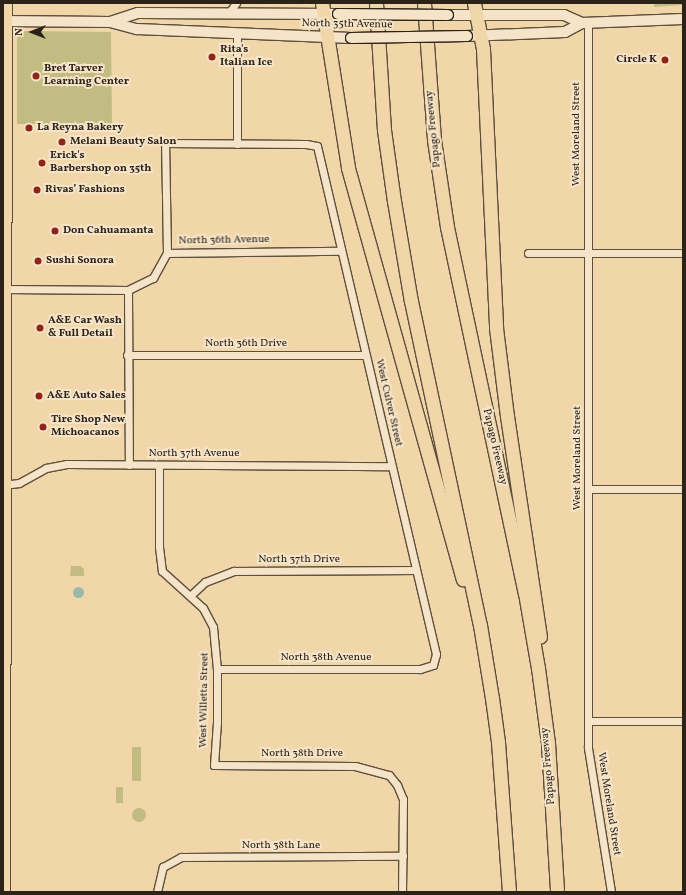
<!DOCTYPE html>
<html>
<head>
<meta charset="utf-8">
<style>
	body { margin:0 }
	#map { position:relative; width:686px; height:895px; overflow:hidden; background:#f1d6aa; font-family:Vollkorn,serif }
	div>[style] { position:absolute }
	.green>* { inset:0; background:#c2bc83; transform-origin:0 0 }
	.round { border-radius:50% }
	.water>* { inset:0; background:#9bb9ab }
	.roads { filter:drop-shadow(1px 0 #5c4f3c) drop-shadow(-1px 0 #5c4f3c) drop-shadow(0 1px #5c4f3c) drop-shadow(0 -1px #5c4f3c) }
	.street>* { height:7px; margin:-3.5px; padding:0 3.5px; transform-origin:3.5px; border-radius:3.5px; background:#f6e4c8 }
	.secondary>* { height:10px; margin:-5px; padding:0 5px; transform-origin:5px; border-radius:5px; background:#f6e4c8 }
	.primary>* { height:11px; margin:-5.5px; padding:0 5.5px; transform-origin:5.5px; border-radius:5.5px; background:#f1d6aa }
	.highway>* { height:13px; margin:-6.5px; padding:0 6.5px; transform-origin:6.5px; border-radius:6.5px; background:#f1d6aa }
	.bridges { filter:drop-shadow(1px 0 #2b2218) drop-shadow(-1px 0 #2b2218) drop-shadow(0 1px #2b2218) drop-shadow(0 -1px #2b2218) }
	.secondary-bridge>* { height:10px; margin:-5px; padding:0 5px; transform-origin:5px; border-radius:5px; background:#f6e4c8 }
	.dots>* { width:11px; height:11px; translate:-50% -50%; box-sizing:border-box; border:2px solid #f6e4c8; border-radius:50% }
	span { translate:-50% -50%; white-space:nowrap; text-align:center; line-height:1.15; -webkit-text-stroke:4px #f6e4c8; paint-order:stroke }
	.street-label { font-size:11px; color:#2b2218 }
	.poi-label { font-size:11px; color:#2b2218; font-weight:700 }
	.left { translate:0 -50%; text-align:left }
	.right { translate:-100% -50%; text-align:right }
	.frame { position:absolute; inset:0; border:4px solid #2b2218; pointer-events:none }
	.north { position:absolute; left:12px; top:12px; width:40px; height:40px; -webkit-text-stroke:3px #f6e4c8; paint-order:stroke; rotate:270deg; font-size:11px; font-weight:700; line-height:16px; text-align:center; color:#2b2218 }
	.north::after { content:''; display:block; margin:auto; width:14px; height:18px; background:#2b2218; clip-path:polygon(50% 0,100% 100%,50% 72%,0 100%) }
</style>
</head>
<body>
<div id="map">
	<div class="green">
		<i style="clip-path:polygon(654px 3px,683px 3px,683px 5px,654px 7px)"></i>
		<i style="clip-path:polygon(25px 31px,111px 32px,112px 124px,17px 124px,17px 38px)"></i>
		<i style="clip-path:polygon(80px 566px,84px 569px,84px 576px,70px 576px,71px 566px)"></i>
		<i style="left:132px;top:747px;width:9px;height:34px"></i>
		<i style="left:116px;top:787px;width:7px;height:16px"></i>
		<i class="round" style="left:132px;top:808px;width:14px;height:14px"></i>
	</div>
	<div class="water">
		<i class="round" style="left:72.5px;top:586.5px;width:11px;height:11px"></i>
	</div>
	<div class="roads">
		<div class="street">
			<i style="left:228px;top:14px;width:14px;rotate:-54deg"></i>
			<i style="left:588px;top:23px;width:725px;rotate:90deg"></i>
			<i style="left:588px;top:748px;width:146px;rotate:80.9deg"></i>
			<i style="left:237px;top:33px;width:111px;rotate:90deg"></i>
			<i style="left:167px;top:253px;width:174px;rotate:-0.7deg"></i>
			<i style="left:528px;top:253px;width:155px"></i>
			<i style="left:5px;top:289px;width:123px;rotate:0.5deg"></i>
			<i style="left:128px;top:290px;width:28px;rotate:-26deg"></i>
			<i style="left:153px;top:278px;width:29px;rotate:-61deg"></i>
			<i style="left:167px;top:253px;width:110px;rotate:-91deg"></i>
			<i style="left:165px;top:143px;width:141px;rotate:0.4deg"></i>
			<i style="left:306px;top:144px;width:11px;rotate:10deg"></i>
			<i style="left:317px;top:146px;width:522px;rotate:76.82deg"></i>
			<i style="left:436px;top:654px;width:11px;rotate:105deg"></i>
			<i style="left:433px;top:665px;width:14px;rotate:163deg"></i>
			<i style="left:420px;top:669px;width:203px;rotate:180deg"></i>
			<i style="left:128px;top:290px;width:175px;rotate:89.7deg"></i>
			<i style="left:127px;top:355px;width:238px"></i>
			<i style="left:159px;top:465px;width:82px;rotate:90deg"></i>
			<i style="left:159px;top:547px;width:24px;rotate:83deg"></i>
			<i style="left:162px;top:571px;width:55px;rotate:42.1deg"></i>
			<i style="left:203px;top:608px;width:21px;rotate:62deg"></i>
			<i style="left:213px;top:627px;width:42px;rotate:84.6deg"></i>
			<i style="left:217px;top:669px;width:53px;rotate:90deg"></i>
			<i style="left:217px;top:722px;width:43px;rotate:94deg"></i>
			<i style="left:214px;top:765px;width:141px;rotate:0.4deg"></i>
			<i style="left:355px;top:766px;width:35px;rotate:15deg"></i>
			<i style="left:389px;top:775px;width:13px;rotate:51deg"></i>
			<i style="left:397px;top:785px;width:15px;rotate:67deg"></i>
			<i style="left:403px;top:799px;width:93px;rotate:90.6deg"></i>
			<i style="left:3px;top:485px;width:16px;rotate:-7deg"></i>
			<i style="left:19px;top:483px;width:31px;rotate:-29deg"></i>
			<i style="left:46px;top:468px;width:21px;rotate:-11deg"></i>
			<i style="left:67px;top:464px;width:324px;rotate:0.4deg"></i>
			<i style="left:589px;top:489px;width:94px"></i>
			<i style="left:191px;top:595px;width:19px;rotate:-43deg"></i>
			<i style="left:205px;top:582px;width:31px;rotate:-21deg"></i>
			<i style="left:234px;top:571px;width:181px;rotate:-0.3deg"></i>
			<i style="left:588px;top:721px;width:95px"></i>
			<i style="left:157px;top:892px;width:26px;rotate:-77deg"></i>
			<i style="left:163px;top:867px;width:21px;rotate:-29deg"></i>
			<i style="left:181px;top:857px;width:222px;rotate:-0.3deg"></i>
		</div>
		<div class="secondary">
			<i style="left:448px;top:15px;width:116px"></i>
			<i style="left:564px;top:15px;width:20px;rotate:24deg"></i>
			<i style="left:582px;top:23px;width:101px;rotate:-2.3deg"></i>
			<i style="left:3px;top:21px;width:107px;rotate:0.5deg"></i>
			<i style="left:110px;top:22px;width:28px;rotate:15deg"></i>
			<i style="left:137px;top:29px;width:214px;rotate:2.4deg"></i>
			<i style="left:110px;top:22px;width:29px;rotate:-18deg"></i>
			<i style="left:138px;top:13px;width:200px;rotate:0.3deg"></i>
			<i style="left:467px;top:36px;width:98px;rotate:-2.3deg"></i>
			<i style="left:565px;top:32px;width:19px;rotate:-28deg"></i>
		</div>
		<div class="primary">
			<i style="left:4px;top:892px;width:889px;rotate:-89.87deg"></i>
		</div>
		<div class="highway">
			<i style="left:322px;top:3px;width:167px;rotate:81deg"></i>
			<i style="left:348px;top:168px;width:427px;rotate:74.4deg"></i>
			<i style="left:376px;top:3px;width:127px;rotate:86.4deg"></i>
			<i style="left:384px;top:130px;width:72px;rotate:82deg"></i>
			<i style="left:394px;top:201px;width:101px;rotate:80.4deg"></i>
			<i style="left:411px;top:301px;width:331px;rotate:78deg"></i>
			<i style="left:480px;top:625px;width:74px;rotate:80.7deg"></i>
			<i style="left:492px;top:698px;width:44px;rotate:82.2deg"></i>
			<i style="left:498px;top:742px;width:150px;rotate:85.8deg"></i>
			<i style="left:424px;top:3px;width:137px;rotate:85.8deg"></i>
			<i style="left:434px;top:140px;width:88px;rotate:81.5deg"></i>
			<i style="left:447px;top:227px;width:374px;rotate:78deg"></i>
			<i style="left:525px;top:593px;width:76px;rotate:80.2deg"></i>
			<i style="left:538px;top:668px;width:76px;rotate:82.4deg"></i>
			<i style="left:548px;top:743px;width:149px;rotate:86.5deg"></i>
			<i style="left:474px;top:3px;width:47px;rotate:78.9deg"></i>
			<i style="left:483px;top:49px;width:279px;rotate:87.3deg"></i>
			<i style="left:496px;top:328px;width:89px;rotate:82.9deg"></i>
			<i style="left:507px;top:416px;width:223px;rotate:81.5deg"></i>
		</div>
	</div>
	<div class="bridges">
		<div class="secondary-bridge">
			<i style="left:338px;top:14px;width:110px;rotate:0.5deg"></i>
			<i style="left:351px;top:38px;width:116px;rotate:-1deg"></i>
		</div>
	</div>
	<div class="dots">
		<i style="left:212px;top:57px;background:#8f2418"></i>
		<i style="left:665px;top:60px;background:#8f2418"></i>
		<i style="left:36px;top:76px;background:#8f2418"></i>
		<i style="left:29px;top:128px;background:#8f2418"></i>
		<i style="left:62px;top:142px;background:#8f2418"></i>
		<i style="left:42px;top:163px;background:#8f2418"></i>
		<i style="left:37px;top:190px;background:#8f2418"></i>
		<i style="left:55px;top:231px;background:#8f2418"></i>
		<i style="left:38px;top:261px;background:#8f2418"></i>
		<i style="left:40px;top:328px;background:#8f2418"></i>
		<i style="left:39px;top:396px;background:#8f2418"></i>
		<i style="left:43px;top:427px;background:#8f2418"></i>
	</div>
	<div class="street-label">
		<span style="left:347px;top:25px;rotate:1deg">North 35th Avenue</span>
		<span style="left:434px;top:129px;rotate:-96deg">Papago Freeway</span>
		<span style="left:577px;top:134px;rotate:-90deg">West Moreland Street</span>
		<span style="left:224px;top:241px;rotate:-1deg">North 36th Avenue</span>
		<span style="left:246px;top:344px">North 36th Drive</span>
		<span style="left:388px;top:403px;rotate:77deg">West Culver Street</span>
		<span style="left:494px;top:447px;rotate:77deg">Papago Freeway</span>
		<span style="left:194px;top:454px">North 37th Avenue</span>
		<span style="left:578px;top:458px;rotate:-90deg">West Moreland Street</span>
		<span style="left:299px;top:560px">North 37th Drive</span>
		<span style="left:326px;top:658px">North 38th Avenue</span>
		<span style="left:205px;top:700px;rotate:-89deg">West Willetta Street</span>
		<span style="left:302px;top:754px">North 38th Drive</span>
		<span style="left:549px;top:766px;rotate:-95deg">Papago Freeway</span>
		<span style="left:608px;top:804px;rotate:81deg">West Moreland Street</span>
		<span style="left:281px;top:846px">North 38th Lane</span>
	</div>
	<div class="poi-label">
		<span class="left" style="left:220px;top:57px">Rita's<br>Italian Ice</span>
		<span class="right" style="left:657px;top:60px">Circle K</span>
		<span class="left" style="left:44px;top:76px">Bret Tarver<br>Learning Center</span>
		<span class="left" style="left:37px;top:128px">La Reyna Bakery</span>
		<span class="left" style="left:70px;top:142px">Melani Beauty Salon</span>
		<span class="left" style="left:50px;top:163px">Erick's<br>Barbershop on 35th</span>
		<span class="left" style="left:45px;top:190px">Rivas’ Fashions</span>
		<span class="left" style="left:63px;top:231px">Don Cahuamanta</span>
		<span class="left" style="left:46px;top:261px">Sushi Sonora</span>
		<span class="left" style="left:48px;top:328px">A&amp;E Car Wash<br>&amp; Full Detail</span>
		<span class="left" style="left:47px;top:396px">A&amp;E Auto Sales</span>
		<span class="left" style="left:51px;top:427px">Tire Shop New<br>Michoacanos</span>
	</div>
	<div class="frame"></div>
	<div class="north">N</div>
</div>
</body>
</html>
